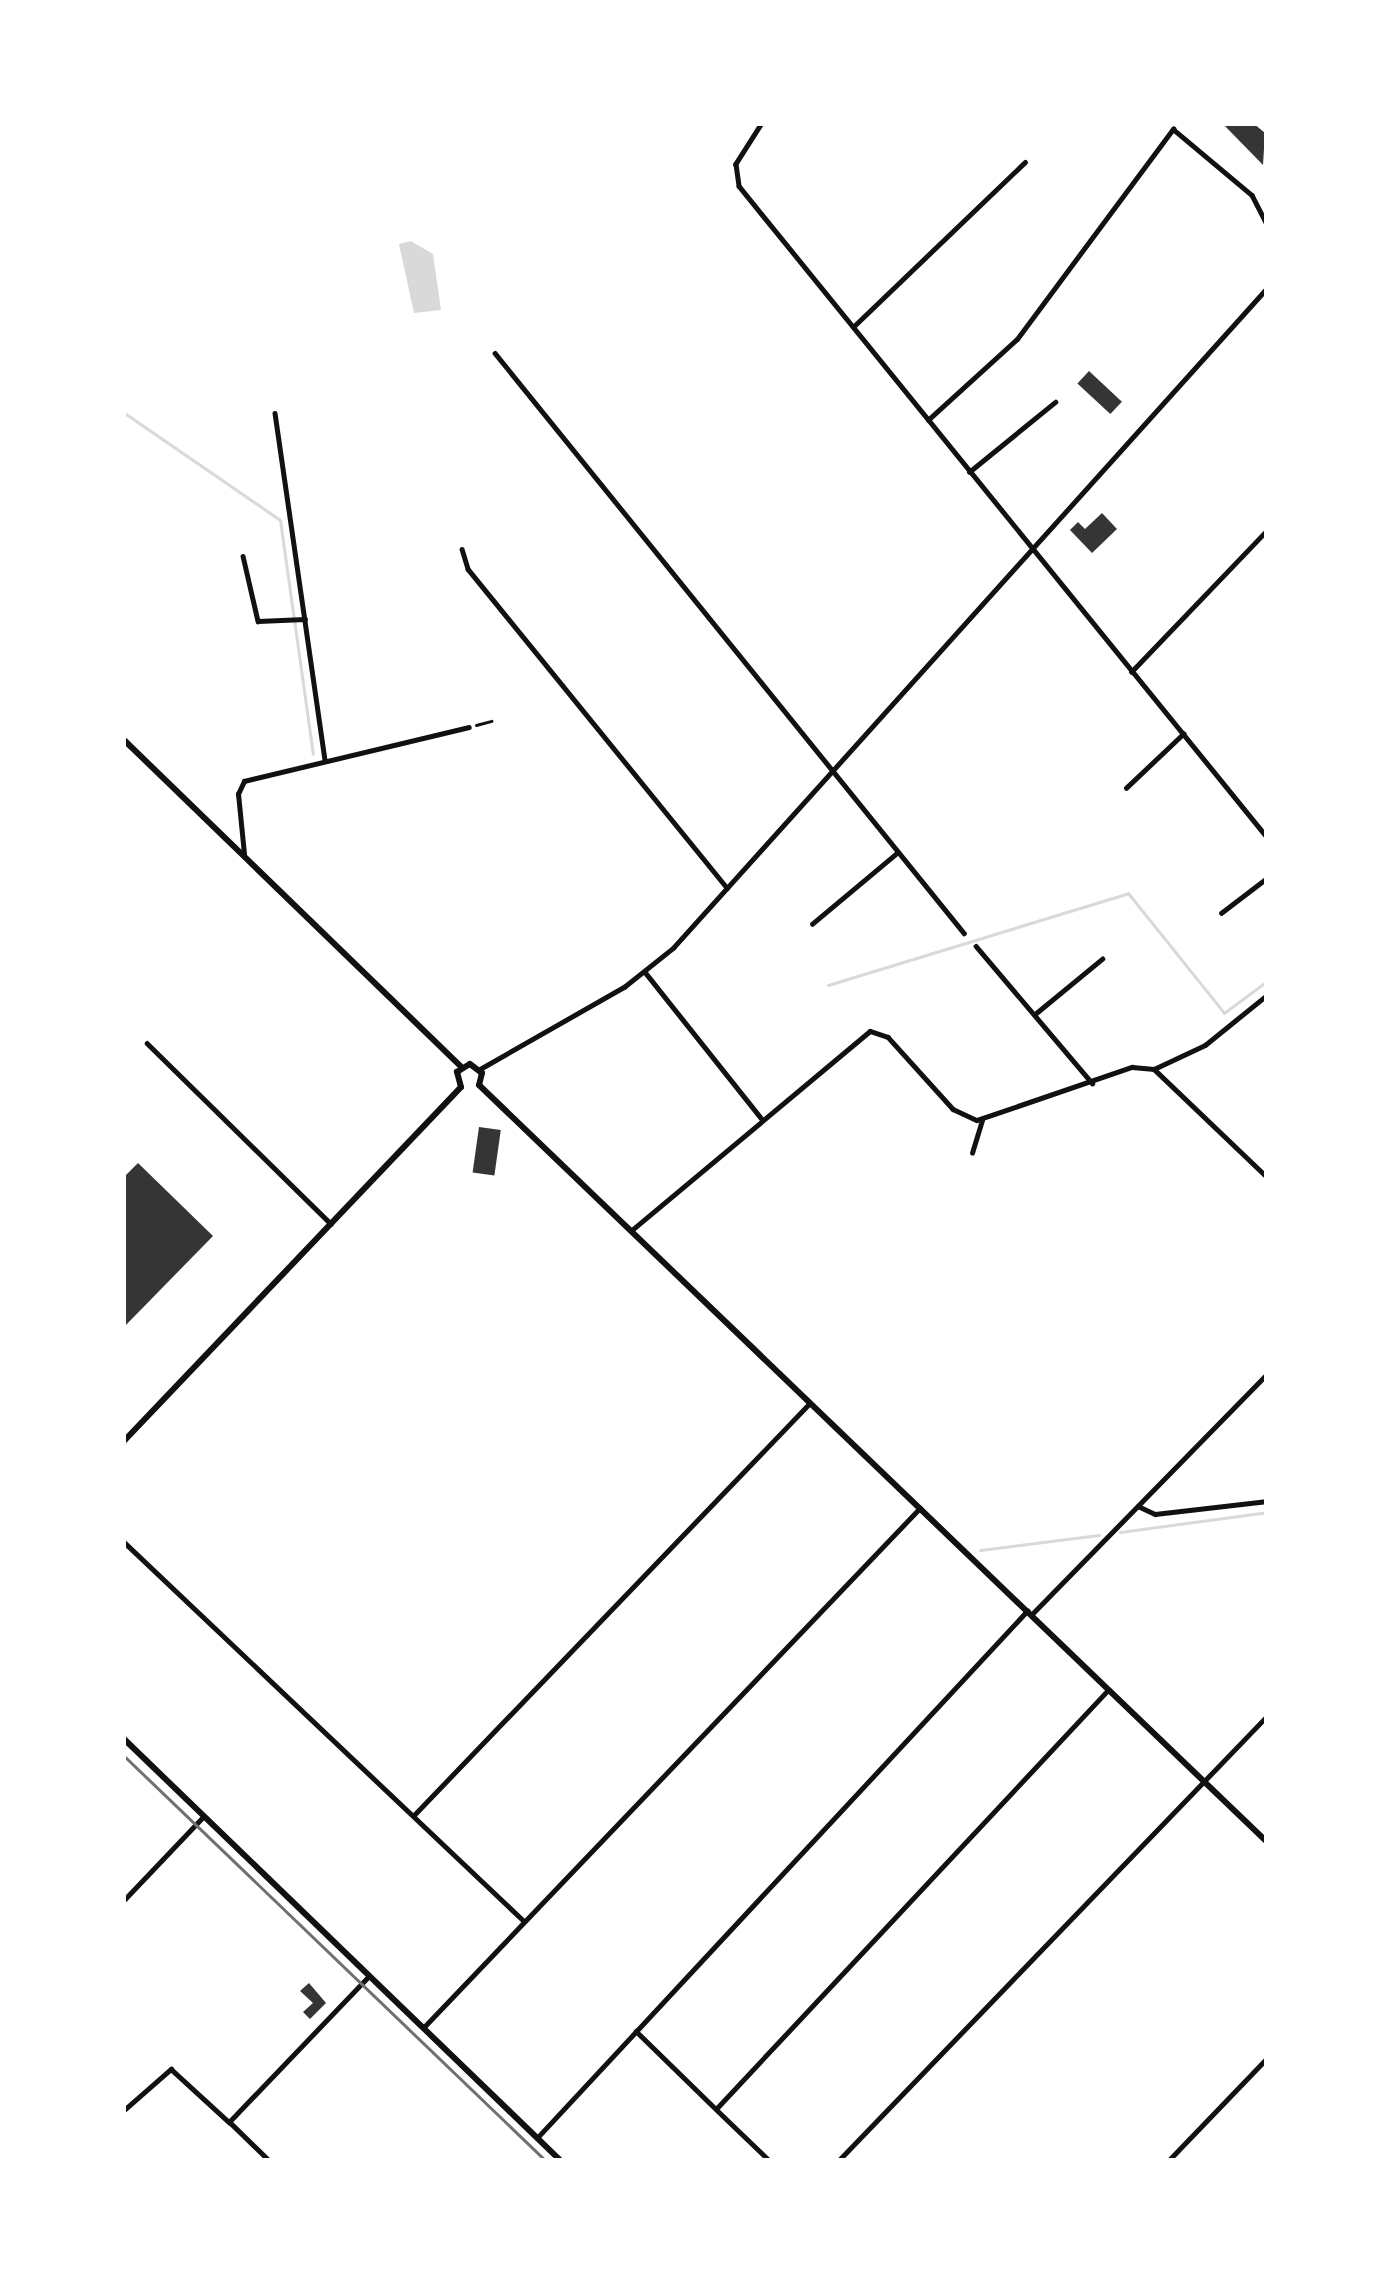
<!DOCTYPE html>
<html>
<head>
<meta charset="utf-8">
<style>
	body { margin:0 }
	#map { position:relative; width:1390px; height:2284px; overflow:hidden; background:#fff; font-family:Figtree,sans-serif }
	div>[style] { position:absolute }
	.water>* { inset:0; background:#d9d9d9 }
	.stream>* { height:3px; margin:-1.5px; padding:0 1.5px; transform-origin:1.5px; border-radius:1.5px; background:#d9d9d9 }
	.building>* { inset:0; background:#353535; transform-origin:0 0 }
	.path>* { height:3px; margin:-1.5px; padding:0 1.5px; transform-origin:1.5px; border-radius:1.5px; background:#111 }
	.minor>* { height:4.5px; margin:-2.25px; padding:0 2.25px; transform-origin:2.25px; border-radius:2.25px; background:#111 }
	.tertiary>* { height:6px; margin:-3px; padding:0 3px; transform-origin:3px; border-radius:3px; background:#111 }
	.secondary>* { height:6px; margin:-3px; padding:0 3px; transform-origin:3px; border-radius:3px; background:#111 }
	.tram>* { height:3px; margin:-1.5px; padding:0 1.5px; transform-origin:1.5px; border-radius:1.5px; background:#707070 }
	span { translate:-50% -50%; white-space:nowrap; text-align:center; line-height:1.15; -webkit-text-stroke:10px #fff; paint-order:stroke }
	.frame { position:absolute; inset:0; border:126px solid #fff; pointer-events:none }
</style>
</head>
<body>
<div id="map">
	<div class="water">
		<i style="clip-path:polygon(411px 241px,433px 254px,441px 310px,414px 313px,399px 244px)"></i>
	</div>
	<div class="stream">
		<i style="left:123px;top:412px;width:191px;rotate:34.5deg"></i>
		<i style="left:280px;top:520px;width:236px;rotate:82deg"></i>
		<i style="left:828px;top:985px;width:314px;rotate:-17deg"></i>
		<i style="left:1128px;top:893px;width:154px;rotate:51.3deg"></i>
		<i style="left:1224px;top:1013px;width:54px;rotate:-36.7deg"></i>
		<i style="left:1120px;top:1532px;width:148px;rotate:-7.7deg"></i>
		<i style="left:980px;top:1550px;width:120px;rotate:-7.2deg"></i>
	</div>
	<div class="building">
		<i style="clip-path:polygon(1222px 123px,1253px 123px,1265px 133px,1263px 165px)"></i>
		<i style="left:1089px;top:371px;width:45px;height:17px;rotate:43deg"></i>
		<i style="clip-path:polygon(1102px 513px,1117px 529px,1092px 553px,1070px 530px,1078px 522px,1085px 529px)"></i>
		<i style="left:479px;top:1127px;width:22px;height:46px;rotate:8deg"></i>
		<i style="clip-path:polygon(138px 1163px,213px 1236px,123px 1328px,123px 1178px)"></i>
		<i style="clip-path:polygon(309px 1983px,326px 2003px,310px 2019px,303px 2012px,313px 2003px,300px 1991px)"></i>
	</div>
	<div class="path">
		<i style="left:476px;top:725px;width:16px;rotate:-15deg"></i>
	</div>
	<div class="minor">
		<i style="left:762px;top:123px;width:49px;rotate:122.4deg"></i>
		<i style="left:736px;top:164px;width:22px;rotate:82deg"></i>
		<i style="left:739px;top:186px;width:838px;rotate:50.96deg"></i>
		<i style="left:853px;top:327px;width:238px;rotate:-43.8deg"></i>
		<i style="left:495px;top:353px;width:746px;rotate:51.04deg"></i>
		<i style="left:275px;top:413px;width:350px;rotate:81.8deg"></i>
		<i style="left:928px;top:420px;width:120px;rotate:-42.3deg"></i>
		<i style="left:1017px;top:339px;width:262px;rotate:-53.4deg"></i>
		<i style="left:1173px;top:129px;width:103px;rotate:39.9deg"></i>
		<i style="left:1252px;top:195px;width:33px;rotate:63deg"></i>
		<i style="left:969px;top:472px;width:111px;rotate:-39.1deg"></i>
		<i style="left:462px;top:549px;width:21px;rotate:73deg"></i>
		<i style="left:468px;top:569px;width:411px;rotate:50.9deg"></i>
		<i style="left:243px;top:556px;width:67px;rotate:77deg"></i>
		<i style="left:258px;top:621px;width:47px;rotate:-2.4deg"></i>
		<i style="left:1131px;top:672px;width:197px;rotate:-46.2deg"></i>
		<i style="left:1126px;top:788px;width:79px;rotate:-43.5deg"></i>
		<i style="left:244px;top:854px;width:60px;rotate:-95.7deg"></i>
		<i style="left:238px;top:794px;width:14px;rotate:-65deg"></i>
		<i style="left:244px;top:781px;width:231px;rotate:-13.5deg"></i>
		<i style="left:1221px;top:913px;width:58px;rotate:-37.3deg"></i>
		<i style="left:812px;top:924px;width:111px;rotate:-39.9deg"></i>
		<i style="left:976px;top:946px;width:180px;rotate:49.7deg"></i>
		<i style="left:645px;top:972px;width:186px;rotate:51.5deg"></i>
		<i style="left:1035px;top:1014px;width:87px;rotate:-39.4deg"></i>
		<i style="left:147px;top:1043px;width:258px;rotate:44.5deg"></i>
		<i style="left:480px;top:1069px;width:166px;rotate:-29.7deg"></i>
		<i style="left:624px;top:987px;width:63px;rotate:-38.5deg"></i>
		<i style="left:673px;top:948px;width:888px;rotate:-48.01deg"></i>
		<i style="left:1154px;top:1069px;width:56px;rotate:-25.2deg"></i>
		<i style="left:1205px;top:1045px;width:80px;rotate:-38.9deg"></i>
		<i style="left:972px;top:1153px;width:34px;rotate:-73deg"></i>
		<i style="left:632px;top:1230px;width:310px;rotate:-39.9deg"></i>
		<i style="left:870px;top:1031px;width:19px;rotate:18deg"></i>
		<i style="left:888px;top:1037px;width:97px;rotate:47.9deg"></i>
		<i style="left:953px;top:1109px;width:26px;rotate:25deg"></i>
		<i style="left:977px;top:1120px;width:164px;rotate:-18.9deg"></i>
		<i style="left:1132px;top:1067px;width:22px;rotate:5deg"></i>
		<i style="left:1154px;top:1069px;width:156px;rotate:43.7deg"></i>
		<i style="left:1138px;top:1506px;width:19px;rotate:25deg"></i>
		<i style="left:1155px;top:1514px;width:113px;rotate:-6.6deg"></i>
		<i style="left:123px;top:1541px;width:552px;rotate:43.46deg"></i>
		<i style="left:1031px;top:1615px;width:337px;rotate:-45.6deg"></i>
		<i style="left:414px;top:1815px;width:570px;rotate:-46.14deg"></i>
		<i style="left:123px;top:1901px;width:115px;rotate:-46.4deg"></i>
		<i style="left:423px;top:2028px;width:719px;rotate:-46.3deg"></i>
		<i style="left:636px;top:2031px;width:112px;rotate:44.3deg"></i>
		<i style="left:716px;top:2109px;width:572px;rotate:-46.91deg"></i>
		<i style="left:123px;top:2111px;width:64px;rotate:-41.2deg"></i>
		<i style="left:171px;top:2069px;width:79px;rotate:42.4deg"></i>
		<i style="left:718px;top:2111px;width:72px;rotate:43.9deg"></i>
		<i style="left:537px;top:2138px;width:720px;rotate:-47.08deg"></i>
		<i style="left:269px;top:2161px;width:56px;rotate:-135.7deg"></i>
		<i style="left:229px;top:2122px;width:202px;rotate:-46.2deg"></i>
		<i style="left:838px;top:2161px;width:618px;rotate:-46.05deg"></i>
		<i style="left:1168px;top:2161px;width:143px;rotate:-46.1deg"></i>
	</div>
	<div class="tertiary">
		<i style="left:123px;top:739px;width:470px;rotate:44.1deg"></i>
		<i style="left:479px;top:1085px;width:1093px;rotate:43.85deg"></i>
		<i style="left:461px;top:1087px;width:16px;rotate:-105deg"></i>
		<i style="left:457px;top:1072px;width:15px;rotate:-32deg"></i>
		<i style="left:470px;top:1064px;width:15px;rotate:37deg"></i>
		<i style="left:482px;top:1073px;width:12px;rotate:104deg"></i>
		<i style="left:123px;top:1442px;width:490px;rotate:-46.4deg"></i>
	</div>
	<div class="secondary">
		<i style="left:123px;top:1738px;width:609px;rotate:44deg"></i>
	</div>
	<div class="tram">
		<i style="left:123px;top:1755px;width:586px;rotate:43.83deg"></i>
	</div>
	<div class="frame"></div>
</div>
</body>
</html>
